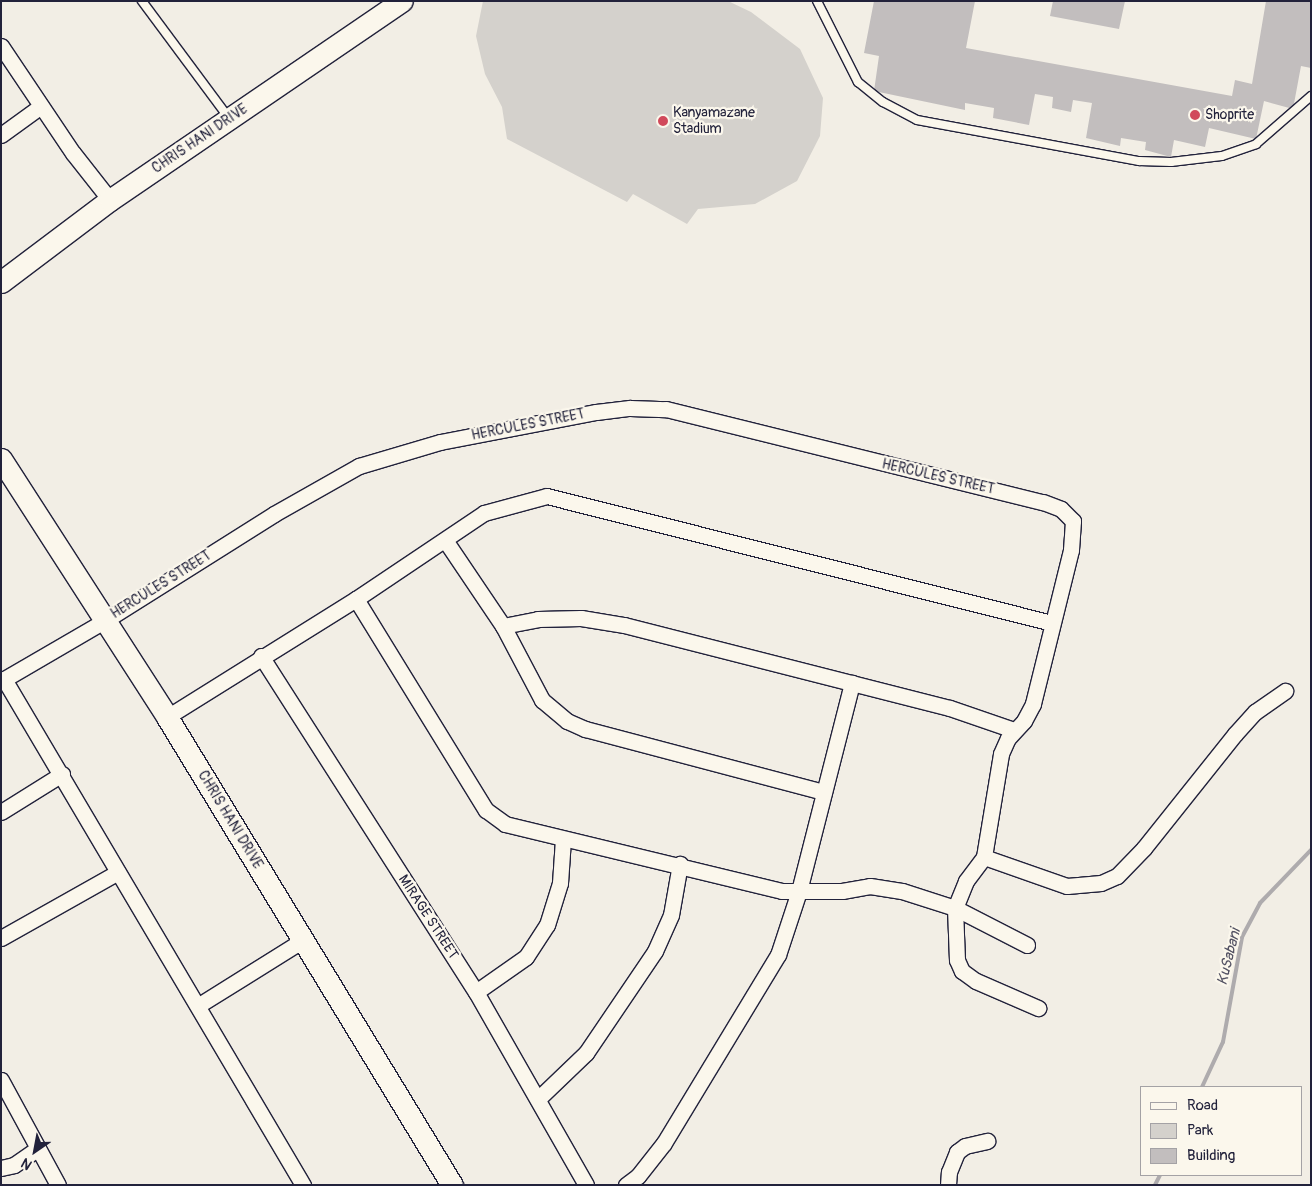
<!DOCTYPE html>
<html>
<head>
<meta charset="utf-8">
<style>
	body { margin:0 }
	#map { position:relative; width:1312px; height:1186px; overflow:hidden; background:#f2eee5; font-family:Pangolin,sans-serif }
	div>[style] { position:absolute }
	.green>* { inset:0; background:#d4d1cc }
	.stream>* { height:4px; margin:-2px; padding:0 2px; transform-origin:2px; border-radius:2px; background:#aeabad }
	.building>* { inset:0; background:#c2bebe }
	.roads { filter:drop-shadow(1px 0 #22223b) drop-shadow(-1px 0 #22223b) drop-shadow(0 1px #22223b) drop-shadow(0 -1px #22223b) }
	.lane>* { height:8px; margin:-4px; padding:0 4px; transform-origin:4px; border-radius:4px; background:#fbf7ec }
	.street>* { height:15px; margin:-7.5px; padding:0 7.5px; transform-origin:7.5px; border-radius:7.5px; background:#fbf7ec }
	.secondary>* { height:21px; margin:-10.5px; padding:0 10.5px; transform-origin:10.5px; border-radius:10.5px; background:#fbf7ec }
	.dots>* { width:14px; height:14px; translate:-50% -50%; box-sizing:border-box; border:2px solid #fbf7ec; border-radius:50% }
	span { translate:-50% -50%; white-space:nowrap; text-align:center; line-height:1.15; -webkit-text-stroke:4.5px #fbf7ec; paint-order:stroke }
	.poi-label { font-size:14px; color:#22223b }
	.left { translate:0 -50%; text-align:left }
	.street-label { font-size:14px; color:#22223b }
	.water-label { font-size:15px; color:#535263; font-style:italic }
	.frame { position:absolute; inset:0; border:2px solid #22223b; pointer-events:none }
	.legend { position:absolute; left:1140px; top:1086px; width:162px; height:90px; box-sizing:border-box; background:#fbf7ec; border:1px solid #a4a2a5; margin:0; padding:6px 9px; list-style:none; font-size:15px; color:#22223b }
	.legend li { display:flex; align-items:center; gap:10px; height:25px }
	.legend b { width:25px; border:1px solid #a4a2a5 }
	.north { position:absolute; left:10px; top:1126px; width:50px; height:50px; -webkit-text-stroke:4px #fbf7ec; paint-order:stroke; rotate:213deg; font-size:14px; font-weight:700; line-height:20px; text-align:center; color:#22223b }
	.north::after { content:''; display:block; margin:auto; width:18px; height:22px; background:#22223b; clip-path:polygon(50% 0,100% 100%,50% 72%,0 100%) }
</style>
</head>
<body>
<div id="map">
	<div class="green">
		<i style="clip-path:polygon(483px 1px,728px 1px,751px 12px,800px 49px,823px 98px,820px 136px,797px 181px,755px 204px,698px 209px,687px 224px,633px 194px,627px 202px,507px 139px,502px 107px,485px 74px,476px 36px)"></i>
	</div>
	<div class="stream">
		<i style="left:1202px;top:1087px;width:50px;rotate:-65deg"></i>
		<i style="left:1223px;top:1042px;width:107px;rotate:-79.7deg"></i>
		<i style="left:1242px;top:937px;width:38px;rotate:-62deg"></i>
		<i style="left:1260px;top:903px;width:74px;rotate:-46.1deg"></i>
		<i style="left:1155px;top:1185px;width:11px;rotate:-63deg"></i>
	</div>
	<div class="building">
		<i style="clip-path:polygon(874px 1px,975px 1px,966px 48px,1232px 96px,1235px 80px,1252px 84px,1266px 1px,1311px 1px,1311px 68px,1301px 66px,1293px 109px,1264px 101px,1256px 139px,1209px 128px,1205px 147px,1174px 140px,1171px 157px,1145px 150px,1146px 142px,1121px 138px,1120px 146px,1086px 138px,1092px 103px,1073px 100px,1071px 112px,1052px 108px,1053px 97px,1035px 94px,1029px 125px,993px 118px,994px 108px,965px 103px,965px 110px,874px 91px,879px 56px,864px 53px)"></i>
		<i style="clip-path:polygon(1053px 1px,1125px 1px,1119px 29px,1050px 16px)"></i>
	</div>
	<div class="roads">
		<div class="lane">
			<i style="left:142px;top:1px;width:144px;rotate:53.4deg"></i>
			<i style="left:817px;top:1px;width:91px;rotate:63.2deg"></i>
			<i style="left:858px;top:82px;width:32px;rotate:39deg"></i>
			<i style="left:883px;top:102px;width:38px;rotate:28deg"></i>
			<i style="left:917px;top:120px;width:226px;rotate:10.5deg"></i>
			<i style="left:1139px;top:161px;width:32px;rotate:2deg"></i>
			<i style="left:1171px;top:162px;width:51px;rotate:-6.7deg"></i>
			<i style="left:1222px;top:156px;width:36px;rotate:-19deg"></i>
			<i style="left:1256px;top:144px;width:73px;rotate:-41.1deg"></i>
		</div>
		<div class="street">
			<i style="left:1px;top:46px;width:129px;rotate:56.1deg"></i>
			<i style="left:73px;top:153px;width:60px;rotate:51.8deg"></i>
			<i style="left:1px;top:135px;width:49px;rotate:-35.9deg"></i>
			<i style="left:445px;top:540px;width:104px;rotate:56deg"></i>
			<i style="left:503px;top:626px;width:84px;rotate:62.2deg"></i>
			<i style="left:542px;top:700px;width:33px;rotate:40deg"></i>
			<i style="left:567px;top:721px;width:20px;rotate:24deg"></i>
			<i style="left:585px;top:729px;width:247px;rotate:14.8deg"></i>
			<i style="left:356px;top:599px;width:248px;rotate:58.4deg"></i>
			<i style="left:486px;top:810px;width:24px;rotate:36deg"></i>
			<i style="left:505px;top:824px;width:285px;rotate:13.6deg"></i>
			<i style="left:782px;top:891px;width:60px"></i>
			<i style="left:842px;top:891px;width:28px;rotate:-10deg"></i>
			<i style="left:870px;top:886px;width:32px;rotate:9deg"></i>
			<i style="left:902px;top:891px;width:56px;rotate:17.8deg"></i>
			<i style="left:955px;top:908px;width:81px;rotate:27.2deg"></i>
			<i style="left:503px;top:626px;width:36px;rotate:-11deg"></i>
			<i style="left:538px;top:619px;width:43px;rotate:-1.3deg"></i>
			<i style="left:581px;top:618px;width:44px;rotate:9.2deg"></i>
			<i style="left:624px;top:625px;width:336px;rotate:14.3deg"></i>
			<i style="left:950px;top:708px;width:68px;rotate:19deg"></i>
			<i style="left:261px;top:656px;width:399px;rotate:57.4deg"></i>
			<i style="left:476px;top:992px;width:222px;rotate:60.3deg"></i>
			<i style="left:4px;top:679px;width:588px;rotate:59.42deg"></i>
			<i style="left:1px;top:681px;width:121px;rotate:-30.2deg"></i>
			<i style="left:106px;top:620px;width:199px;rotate:-32.2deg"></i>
			<i style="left:274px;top:514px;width:98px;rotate:-29.5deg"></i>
			<i style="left:359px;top:466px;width:84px;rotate:-16.5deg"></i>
			<i style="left:440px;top:442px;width:159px;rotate:-10.9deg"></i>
			<i style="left:596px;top:412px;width:34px;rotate:-7deg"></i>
			<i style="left:630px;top:408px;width:36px;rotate:2deg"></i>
			<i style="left:666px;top:409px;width:388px;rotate:13.9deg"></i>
			<i style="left:1043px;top:502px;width:19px;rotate:21deg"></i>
			<i style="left:1061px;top:509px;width:17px;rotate:45deg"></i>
			<i style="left:1073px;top:521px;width:29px;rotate:94deg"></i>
			<i style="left:1071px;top:550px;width:159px;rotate:103.9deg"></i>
			<i style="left:1033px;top:704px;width:19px;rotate:118deg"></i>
			<i style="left:1024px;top:721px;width:23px;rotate:133deg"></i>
			<i style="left:1008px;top:738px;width:17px;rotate:114deg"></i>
			<i style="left:1001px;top:754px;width:104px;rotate:99.4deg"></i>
			<i style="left:984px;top:857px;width:30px;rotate:127deg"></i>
			<i style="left:966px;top:881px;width:29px;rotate:112deg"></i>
			<i style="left:955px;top:908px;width:52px;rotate:87.8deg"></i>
			<i style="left:957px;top:960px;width:12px;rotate:66deg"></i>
			<i style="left:962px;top:971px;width:17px;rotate:36deg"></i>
			<i style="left:976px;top:981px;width:68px;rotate:23.5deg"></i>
			<i style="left:167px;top:717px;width:223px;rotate:-32deg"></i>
			<i style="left:356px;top:599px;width:154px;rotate:-33.9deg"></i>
			<i style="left:484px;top:513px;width:65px;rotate:-15.1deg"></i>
			<i style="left:547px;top:496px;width:521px;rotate:14.12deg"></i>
			<i style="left:1px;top:812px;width:72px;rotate:-31.9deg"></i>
			<i style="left:984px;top:857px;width:88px;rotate:19.3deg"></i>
			<i style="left:1067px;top:886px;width:34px;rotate:-5deg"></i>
			<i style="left:1101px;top:883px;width:17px;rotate:-24deg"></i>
			<i style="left:1117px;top:876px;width:39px;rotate:-46deg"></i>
			<i style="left:1144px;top:848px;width:146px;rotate:-51.4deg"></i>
			<i style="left:1235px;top:734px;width:30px;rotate:-48deg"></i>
			<i style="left:1255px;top:712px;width:37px;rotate:-35deg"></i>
			<i style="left:1px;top:938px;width:134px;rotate:-29.4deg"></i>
			<i style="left:476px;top:992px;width:61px;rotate:-35deg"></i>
			<i style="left:526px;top:957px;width:38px;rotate:-57deg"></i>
			<i style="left:547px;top:925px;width:44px;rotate:-72.8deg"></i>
			<i style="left:560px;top:883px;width:44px;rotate:-86.1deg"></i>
			<i style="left:199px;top:1005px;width:123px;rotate:-32deg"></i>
			<i style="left:1px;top:1080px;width:119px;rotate:61.5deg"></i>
			<i style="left:539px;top:1098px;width:65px;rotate:-43.8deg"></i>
			<i style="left:586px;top:1053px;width:123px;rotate:-55.9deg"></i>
			<i style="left:655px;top:951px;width:39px;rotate:-66deg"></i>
			<i style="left:671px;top:915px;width:52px;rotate:-80deg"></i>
			<i style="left:1px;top:1168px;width:13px;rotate:-13deg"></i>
			<i style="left:14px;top:1165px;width:29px;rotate:-35deg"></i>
			<i style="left:626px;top:1185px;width:15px;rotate:-37deg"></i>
			<i style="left:638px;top:1176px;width:42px;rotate:-51.8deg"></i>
			<i style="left:664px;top:1143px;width:220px;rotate:-58.8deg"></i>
			<i style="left:778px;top:955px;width:67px;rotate:-71.8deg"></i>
			<i style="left:799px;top:891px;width:215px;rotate:-75.7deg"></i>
			<i style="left:948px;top:1185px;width:13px;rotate:-86deg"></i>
			<i style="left:949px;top:1172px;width:22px;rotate:-68deg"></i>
			<i style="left:957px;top:1152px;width:10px;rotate:-37deg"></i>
			<i style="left:965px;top:1146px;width:23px;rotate:-13deg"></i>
		</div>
		<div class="secondary">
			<i style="left:1px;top:282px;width:136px;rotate:-37deg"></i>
			<i style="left:110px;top:200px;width:353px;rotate:-34.3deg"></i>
			<i style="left:1px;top:459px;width:307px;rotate:57.2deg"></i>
			<i style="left:167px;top:717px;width:548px;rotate:58.66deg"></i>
		</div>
	</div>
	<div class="dots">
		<i style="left:1195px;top:115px;background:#d1495b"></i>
		<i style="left:663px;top:121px;background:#d1495b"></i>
	</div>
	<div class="poi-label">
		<span class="left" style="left:673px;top:121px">Kanyamazane<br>Stadium</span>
		<span class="left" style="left:1205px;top:115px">Shoprite</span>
	</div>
	<div class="street-label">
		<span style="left:200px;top:139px;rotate:-34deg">CHRIS HANI DRIVE</span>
		<span style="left:528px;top:425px;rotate:-11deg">HERCULES STREET</span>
		<span style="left:938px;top:477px;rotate:13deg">HERCULES STREET</span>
		<span style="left:161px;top:585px;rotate:-32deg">HERCULES STREET</span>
		<span style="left:230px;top:820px;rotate:59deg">CHRIS HANI DRIVE</span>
		<span style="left:428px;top:917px;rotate:57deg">MIRAGE STREET</span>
	</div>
	<div class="water-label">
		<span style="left:1229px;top:957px;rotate:-76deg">KuSabani</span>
	</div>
	<div class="frame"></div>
	<ul class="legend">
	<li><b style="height:6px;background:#fbf7ec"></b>Road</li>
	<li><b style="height:14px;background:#d4d1cc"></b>Park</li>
	<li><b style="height:14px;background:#c2bebe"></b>Building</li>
	</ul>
	<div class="north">N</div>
</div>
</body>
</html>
